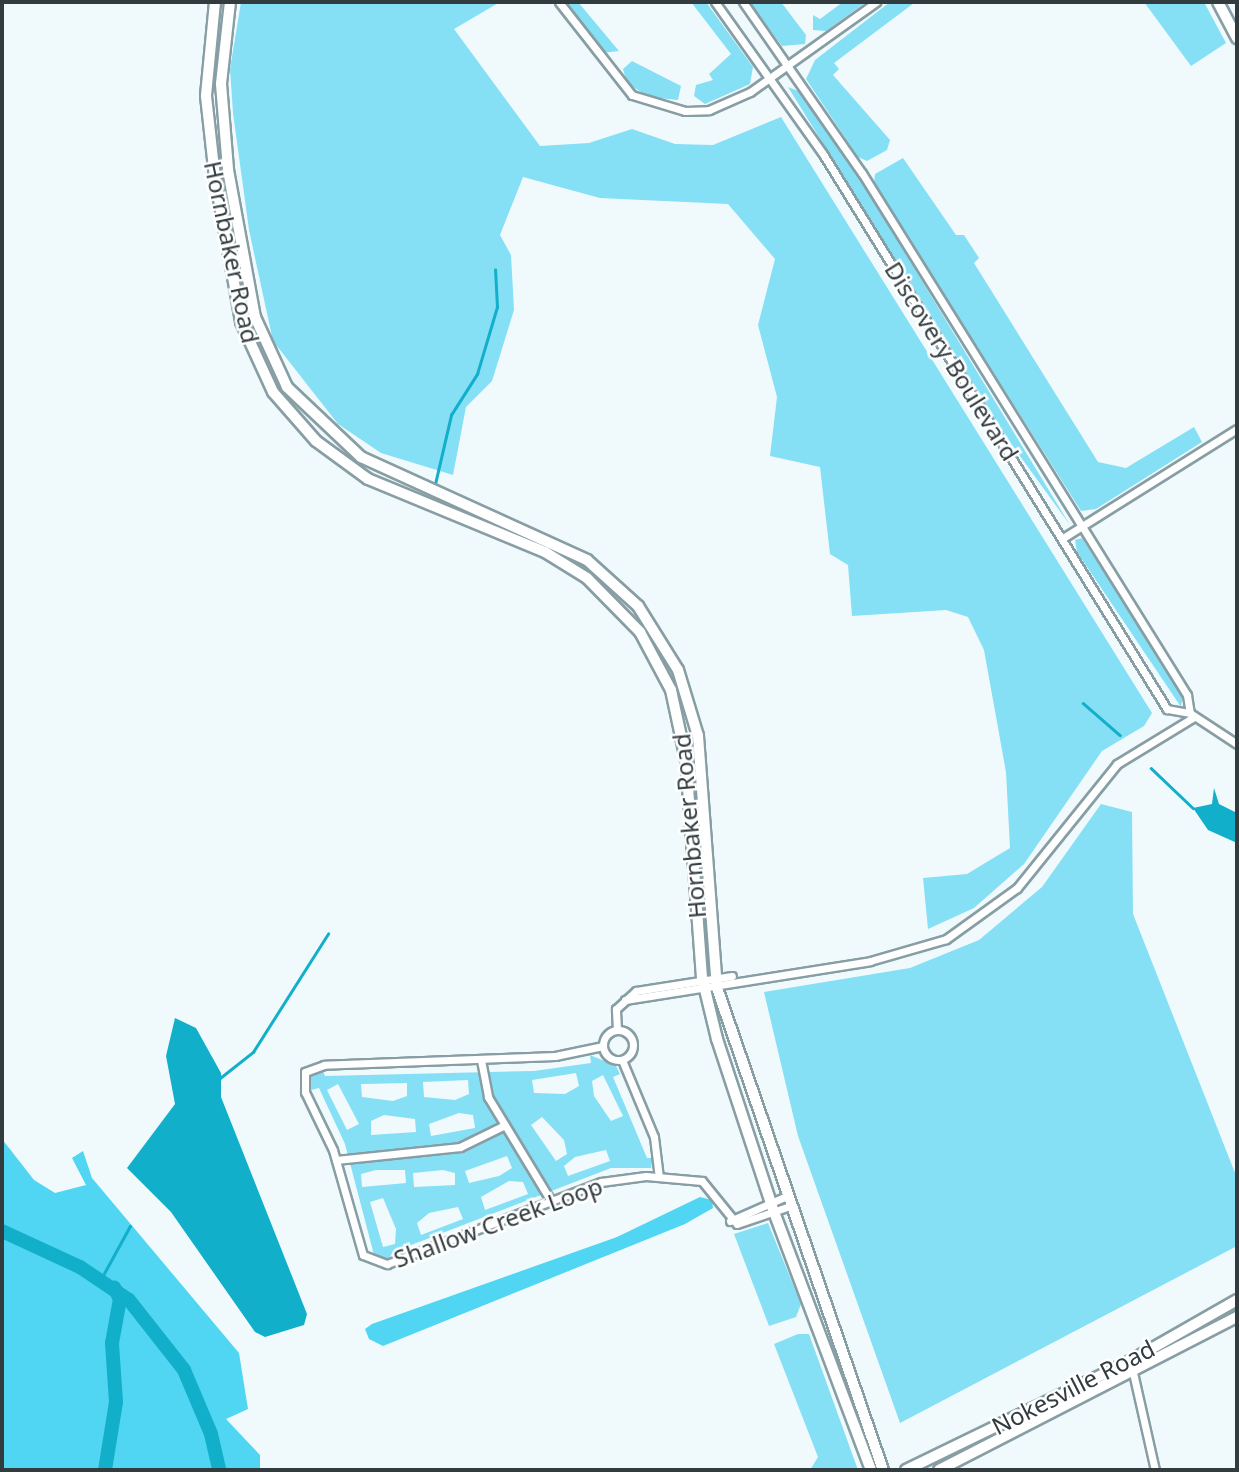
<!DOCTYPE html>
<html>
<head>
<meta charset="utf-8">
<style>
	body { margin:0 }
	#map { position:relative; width:1239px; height:1472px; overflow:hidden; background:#f0fafd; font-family:"Noto Sans",sans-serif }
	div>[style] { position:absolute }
	.green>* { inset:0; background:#85dff5 }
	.forest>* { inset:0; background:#50d5f2 }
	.water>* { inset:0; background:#12afcb }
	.stream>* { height:2.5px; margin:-1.25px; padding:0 1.25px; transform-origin:1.25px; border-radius:1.25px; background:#12afcb }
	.river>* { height:14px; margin:-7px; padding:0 7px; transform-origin:7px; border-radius:7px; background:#12afcb }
	.roads { filter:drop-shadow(2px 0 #879ea4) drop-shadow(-2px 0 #879ea4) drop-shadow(0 2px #879ea4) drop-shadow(0 -2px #879ea4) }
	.minor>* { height:7px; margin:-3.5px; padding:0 3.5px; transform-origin:3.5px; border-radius:3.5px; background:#fff }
	.minor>.ring { margin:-3.5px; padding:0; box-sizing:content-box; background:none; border:7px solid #fff; border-radius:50% }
	.major>* { height:10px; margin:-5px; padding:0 5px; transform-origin:5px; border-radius:5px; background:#fff }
	.highway>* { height:10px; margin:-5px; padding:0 5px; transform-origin:5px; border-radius:5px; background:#fff }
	span { translate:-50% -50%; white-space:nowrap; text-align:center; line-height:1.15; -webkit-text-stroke:5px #fff; paint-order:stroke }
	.street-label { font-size:24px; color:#323c3f }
	.frame { position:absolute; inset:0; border:4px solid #323c3f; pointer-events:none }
</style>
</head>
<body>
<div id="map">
	<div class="green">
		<i style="clip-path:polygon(241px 2px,500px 2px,454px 29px,540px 146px,589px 143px,632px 129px,675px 144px,713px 145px,781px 117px,1152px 713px,1144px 726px,1102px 751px,1024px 864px,974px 908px,928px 929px,923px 878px,967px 874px,1010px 848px,1006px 772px,984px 650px,968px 617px,946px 610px,852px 616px,848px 565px,830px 554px,820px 467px,770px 456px,777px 397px,758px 325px,775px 259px,728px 204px,600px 198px,523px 177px,500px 235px,511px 255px,514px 310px,492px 381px,466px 407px,453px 475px,381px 453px,338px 424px,273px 341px,249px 230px,233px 113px,230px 69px)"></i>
		<i style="clip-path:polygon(562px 2px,578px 2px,619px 51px,601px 53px)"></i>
		<i style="clip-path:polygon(691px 2px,706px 2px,753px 67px,750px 84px,705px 104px,694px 96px,696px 85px,713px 80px,709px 74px,731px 54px)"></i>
		<i style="clip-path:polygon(749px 2px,781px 2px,806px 35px,805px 44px,782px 46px)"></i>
		<i style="clip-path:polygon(843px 2px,866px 2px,826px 31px,813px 30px,813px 15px,820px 19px)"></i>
		<i style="clip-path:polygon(890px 2px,914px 3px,834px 63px,839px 69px,833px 75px,890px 140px,887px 150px,867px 161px,858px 157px,806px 79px,815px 60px)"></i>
		<i style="clip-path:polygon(1144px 2px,1204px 2px,1226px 43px,1191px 66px)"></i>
		<i style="clip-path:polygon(632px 61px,681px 86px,678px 100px,649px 97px,627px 83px,623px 69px)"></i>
		<i style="clip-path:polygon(788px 87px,798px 91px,862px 182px,1070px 525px,996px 423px)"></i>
		<i style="clip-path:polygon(903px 158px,956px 235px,964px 235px,979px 258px,974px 263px,1098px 462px,1126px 468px,1194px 427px,1202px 442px,1096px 509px,1081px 511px,874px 184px,875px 174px)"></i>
		<i style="clip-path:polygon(1082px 538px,1183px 695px,1181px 707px,1077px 552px,1075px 540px)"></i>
		<i style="clip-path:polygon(1101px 804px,1132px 812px,1133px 914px,1237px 1178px,1237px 1246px,900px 1423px,798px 1136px,764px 992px,910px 968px,979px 940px,1042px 887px)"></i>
		<i style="clip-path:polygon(evenodd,590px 1055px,616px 1066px,620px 1074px,613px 1077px,647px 1158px,653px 1158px,651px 1168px,611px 1168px,393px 1252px,388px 1260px,374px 1255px,345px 1144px,319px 1088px,311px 1090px,311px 1076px,323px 1071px,325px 1076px,534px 1071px,591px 1063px,590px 1055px,576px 1073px,579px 1086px,565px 1094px,534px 1093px,532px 1080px,576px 1073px,590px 1055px,603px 1075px,623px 1116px,611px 1121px,594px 1096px,592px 1081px,603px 1075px,590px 1055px,468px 1080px,469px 1094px,455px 1100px,424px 1097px,423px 1082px,468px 1080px,590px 1055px,407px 1083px,407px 1096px,393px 1101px,362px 1097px,361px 1084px,407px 1083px,590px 1055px,338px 1084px,359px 1124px,347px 1130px,327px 1090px,338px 1084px,590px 1055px,459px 1113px,473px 1115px,475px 1128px,431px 1136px,429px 1124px,459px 1113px,590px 1055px,384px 1115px,415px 1119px,416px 1132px,371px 1135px,371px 1121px,384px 1115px,590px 1055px,542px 1117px,564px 1140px,567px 1154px,556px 1161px,531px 1125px,542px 1117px,590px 1055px,606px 1150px,610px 1161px,568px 1176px,564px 1166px,575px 1157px,606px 1150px,590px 1055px,507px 1156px,512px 1168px,499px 1176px,469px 1183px,465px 1171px,507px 1156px,590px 1055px,376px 1170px,405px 1170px,406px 1183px,362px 1187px,361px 1174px,376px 1170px,590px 1055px,443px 1170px,455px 1173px,455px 1185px,414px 1187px,413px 1173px,443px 1170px,590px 1055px,509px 1181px,523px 1182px,528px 1194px,485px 1210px,481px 1197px,509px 1181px,590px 1055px,383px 1198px,396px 1229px,395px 1244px,383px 1247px,370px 1202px,383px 1198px,590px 1055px,458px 1207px,463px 1219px,421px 1235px,417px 1223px,429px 1213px,458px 1207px)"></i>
		<i style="clip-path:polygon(768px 1223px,801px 1304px,796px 1317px,769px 1326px,734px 1234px)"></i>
		<i style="clip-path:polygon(798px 1334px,809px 1334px,858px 1470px,810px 1470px,818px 1457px,774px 1344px)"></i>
	</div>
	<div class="forest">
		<i style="clip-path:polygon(2px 1139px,34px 1180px,55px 1193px,86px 1185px,72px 1158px,83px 1151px,92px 1178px,239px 1353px,248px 1409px,226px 1419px,260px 1455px,260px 1470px,2px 1470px)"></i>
		<i style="clip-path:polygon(700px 1197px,712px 1200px,713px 1208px,685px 1224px,383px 1346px,369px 1339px,365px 1329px,372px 1324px,617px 1237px)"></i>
	</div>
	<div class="water">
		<i style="clip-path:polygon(1214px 788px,1219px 804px,1237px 813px,1237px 843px,1208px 830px,1193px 808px,1212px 804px)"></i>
		<i style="clip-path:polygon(175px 1018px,196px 1028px,221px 1073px,221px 1097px,307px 1314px,304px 1325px,265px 1337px,255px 1332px,171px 1212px,127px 1168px,175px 1104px,166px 1056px)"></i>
	</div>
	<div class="stream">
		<i style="left:435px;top:484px;width:71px;rotate:-76.9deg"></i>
		<i style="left:451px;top:415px;width:49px;rotate:-57.6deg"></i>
		<i style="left:477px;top:374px;width:70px;rotate:-73.4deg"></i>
		<i style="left:497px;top:307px;width:37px;rotate:-93deg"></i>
		<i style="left:1083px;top:703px;width:49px;rotate:40.9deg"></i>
		<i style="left:1151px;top:768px;width:58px;rotate:43.6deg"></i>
		<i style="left:220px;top:1078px;width:42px;rotate:-38.2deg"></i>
		<i style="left:253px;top:1052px;width:140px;rotate:-57.6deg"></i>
		<i style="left:101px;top:1279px;width:60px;rotate:-61.3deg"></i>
	</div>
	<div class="river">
		<i style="left:2px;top:1231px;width:86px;rotate:24.8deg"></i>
		<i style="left:80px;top:1267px;width:59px;rotate:34deg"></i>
		<i style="left:129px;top:1300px;width:89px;rotate:51.8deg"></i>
		<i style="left:184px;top:1370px;width:69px;rotate:67.1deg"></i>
		<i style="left:211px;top:1434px;width:37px;rotate:77deg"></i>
		<i style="left:105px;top:1470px;width:69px;rotate:-80.8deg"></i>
		<i style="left:116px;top:1402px;width:59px;rotate:-93.9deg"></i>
		<i style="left:112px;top:1343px;width:45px;rotate:-79.7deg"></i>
		<i style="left:120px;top:1299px;width:13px;rotate:-117deg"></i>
	</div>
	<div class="roads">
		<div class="minor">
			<i style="left:559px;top:2px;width:118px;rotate:51.9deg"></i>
			<i style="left:632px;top:95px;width:55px;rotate:16.8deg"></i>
			<i style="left:685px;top:111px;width:24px;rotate:-2deg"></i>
			<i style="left:709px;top:110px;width:45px;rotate:-23.7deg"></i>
			<i style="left:750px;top:92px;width:155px;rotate:-35.5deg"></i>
			<i style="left:715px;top:2px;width:186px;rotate:54.6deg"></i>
			<i style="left:823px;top:154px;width:653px;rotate:58.21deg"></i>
			<i style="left:1167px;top:709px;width:23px;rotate:10deg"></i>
			<i style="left:743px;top:2px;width:208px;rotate:55.2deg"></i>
			<i style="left:862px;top:173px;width:615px;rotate:58.09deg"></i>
			<i style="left:1187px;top:695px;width:18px;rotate:81deg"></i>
			<i style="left:1190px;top:713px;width:56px;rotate:33.4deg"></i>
			<i style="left:1063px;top:538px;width:205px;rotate:-32.1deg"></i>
			<i style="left:625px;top:1000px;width:248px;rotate:-9deg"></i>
			<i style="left:870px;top:961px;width:79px;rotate:-16.1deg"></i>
			<i style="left:946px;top:939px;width:87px;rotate:-35.7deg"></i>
			<i style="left:1017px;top:888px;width:159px;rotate:-51.1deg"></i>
			<i style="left:1117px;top:764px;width:90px;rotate:-31.4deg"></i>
			<i class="ring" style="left:603px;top:1030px;width:23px;height:23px"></i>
			<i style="left:617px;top:1030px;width:21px;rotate:-93deg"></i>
			<i style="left:616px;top:1009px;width:27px;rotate:-42deg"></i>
			<i style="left:636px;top:991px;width:97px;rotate:-8.9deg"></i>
			<i style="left:603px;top:1046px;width:49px;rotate:168.2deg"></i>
			<i style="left:555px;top:1056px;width:231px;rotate:177.8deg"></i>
			<i style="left:324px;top:1065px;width:20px;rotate:160deg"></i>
			<i style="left:305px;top:1072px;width:20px;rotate:90deg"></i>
			<i style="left:305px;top:1092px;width:64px;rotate:64.2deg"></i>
			<i style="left:333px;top:1150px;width:109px;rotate:74.1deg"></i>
			<i style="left:363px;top:1255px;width:26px;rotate:21deg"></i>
			<i style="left:387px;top:1264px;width:229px;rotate:-21deg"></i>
			<i style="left:601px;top:1182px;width:45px;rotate:-7.6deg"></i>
			<i style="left:646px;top:1176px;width:56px;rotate:5.1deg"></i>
			<i style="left:702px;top:1181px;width:55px;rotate:50.9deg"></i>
			<i style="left:737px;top:1224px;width:56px;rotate:-18.8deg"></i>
			<i style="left:481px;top:1060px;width:38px;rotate:79deg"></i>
			<i style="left:488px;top:1097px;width:122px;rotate:58.8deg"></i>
			<i style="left:622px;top:1060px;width:83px;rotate:67.4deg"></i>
			<i style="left:654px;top:1137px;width:38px;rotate:83deg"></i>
			<i style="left:336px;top:1160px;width:125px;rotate:-6deg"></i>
			<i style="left:460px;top:1147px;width:50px;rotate:-26.1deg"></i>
			<i style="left:730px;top:1221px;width:62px;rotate:-23.7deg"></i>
			<i style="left:1132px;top:1368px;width:105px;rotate:77.3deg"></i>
		</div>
		<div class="major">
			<i style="left:215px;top:2px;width:94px;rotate:95.5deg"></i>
			<i style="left:206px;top:96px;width:81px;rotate:83.7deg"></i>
			<i style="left:215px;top:177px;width:147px;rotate:79.8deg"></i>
			<i style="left:241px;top:322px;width:77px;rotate:65.4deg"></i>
			<i style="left:273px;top:392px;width:65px;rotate:48.7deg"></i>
			<i style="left:316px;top:441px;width:64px;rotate:36.2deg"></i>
			<i style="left:368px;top:479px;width:191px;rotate:22.4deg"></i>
			<i style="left:545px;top:552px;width:49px;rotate:31.8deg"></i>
			<i style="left:587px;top:578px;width:76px;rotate:45.5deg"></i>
			<i style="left:640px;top:632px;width:66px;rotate:61.9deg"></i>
			<i style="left:671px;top:690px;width:72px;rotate:77.9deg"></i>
			<i style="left:686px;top:760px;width:218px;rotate:85.8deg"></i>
			<i style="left:702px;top:977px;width:64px;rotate:76.4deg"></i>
			<i style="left:717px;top:1039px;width:182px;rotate:71.8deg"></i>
			<i style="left:774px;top:1212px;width:276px;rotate:69.4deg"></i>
			<i style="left:230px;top:2px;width:82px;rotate:96.3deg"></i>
			<i style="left:221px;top:84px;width:86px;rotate:85.3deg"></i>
			<i style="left:228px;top:170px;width:149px;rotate:79.6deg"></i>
			<i style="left:255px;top:317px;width:77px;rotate:65.4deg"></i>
			<i style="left:287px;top:387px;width:102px;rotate:43.4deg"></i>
			<i style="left:361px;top:457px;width:248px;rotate:24.5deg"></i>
			<i style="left:587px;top:560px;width:69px;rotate:42deg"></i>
			<i style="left:638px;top:606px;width:75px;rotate:58deg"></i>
			<i style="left:678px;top:670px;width:69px;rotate:73.1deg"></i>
			<i style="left:698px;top:736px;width:253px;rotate:85.7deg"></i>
			<i style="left:717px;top:988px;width:510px;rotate:71deg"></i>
		</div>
		<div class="highway">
			<i style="left:1218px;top:2px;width:41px;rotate:62.2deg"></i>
			<i style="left:906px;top:1470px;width:249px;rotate:-25.9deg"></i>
			<i style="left:1130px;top:1361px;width:123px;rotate:-29.7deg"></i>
			<i style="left:939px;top:1470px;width:335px;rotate:-27.2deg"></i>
		</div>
	</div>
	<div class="street-label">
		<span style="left:232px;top:252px;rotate:78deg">Hornbaker Road</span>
		<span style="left:952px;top:361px;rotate:58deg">Discovery Boulevard</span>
		<span style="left:689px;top:826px;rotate:-95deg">Hornbaker Road</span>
		<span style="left:498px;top:1222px;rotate:-20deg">Shallow Creek Loop</span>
		<span style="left:1073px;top:1387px;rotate:-27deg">Nokesville Road</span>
	</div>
	<div class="frame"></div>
</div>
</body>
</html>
